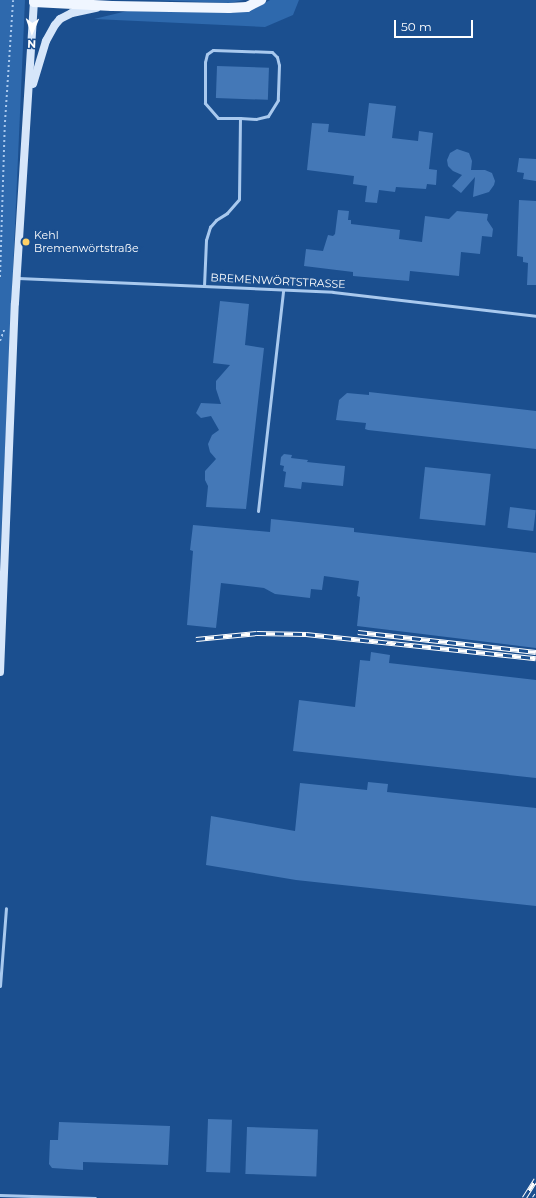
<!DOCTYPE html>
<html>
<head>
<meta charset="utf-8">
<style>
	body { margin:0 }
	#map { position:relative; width:536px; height:1198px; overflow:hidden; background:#1b4f8f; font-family:Montserrat,sans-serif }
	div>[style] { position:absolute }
	.green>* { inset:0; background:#2e69ad }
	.building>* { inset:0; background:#4478b7; transform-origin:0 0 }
	.path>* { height:2px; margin-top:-1px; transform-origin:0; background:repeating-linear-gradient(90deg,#a9c9ee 0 2px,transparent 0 5px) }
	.lane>* { height:3px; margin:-1.5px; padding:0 1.5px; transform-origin:1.5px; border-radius:1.5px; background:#a9c9ee }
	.secondary>* { height:8px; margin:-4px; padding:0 4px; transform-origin:4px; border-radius:4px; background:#d6e6fa }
	.primary>* { height:10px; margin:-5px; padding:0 5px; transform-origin:5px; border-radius:5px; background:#f0f6ff }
	.rail>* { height:4.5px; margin-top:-2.25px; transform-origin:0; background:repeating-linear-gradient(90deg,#1b4f8f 0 9px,#fff 0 18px); box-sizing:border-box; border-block:1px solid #fff }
	.dots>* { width:11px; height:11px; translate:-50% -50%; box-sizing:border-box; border:2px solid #1b4f8f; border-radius:50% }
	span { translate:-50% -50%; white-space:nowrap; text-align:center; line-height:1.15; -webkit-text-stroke:4px #1b4f8f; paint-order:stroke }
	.poi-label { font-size:11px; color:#fff }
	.left { translate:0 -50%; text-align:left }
	.street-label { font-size:11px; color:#fff }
	.north { position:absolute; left:12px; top:12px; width:40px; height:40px; -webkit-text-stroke:3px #1b4f8f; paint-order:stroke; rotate:182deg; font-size:11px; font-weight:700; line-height:16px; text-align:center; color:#fff }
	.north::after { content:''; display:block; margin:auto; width:14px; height:18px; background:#fff; clip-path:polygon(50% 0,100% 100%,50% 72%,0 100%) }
	.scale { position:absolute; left:394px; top:20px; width:79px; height:18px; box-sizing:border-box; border:2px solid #fff; border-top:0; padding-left:5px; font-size:12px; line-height:14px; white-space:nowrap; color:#fff; -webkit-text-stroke:3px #1b4f8f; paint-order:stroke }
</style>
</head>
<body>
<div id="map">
	<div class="green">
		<i style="clip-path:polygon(0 0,25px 0,0 564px)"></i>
		<i style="clip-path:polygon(150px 0,244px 0,230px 3px)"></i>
		<i style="clip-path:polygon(270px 0,299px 0,293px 15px,265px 27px,94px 19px,127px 11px,242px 12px,254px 9px)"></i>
	</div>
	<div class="building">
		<i style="left:217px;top:66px;width:52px;height:32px;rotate:2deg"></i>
		<i style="clip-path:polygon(369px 103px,396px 106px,392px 138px,418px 141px,419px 131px,433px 133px,429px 169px,437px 170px,436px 185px,427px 184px,426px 189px,396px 187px,395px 192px,379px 190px,377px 203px,365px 202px,367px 186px,353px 184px,354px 176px,307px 170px,312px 123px,329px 124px,328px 132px,365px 136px)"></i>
		<i style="clip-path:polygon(457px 149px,469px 153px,472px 161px,471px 170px,485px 170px,492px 173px,495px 181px,494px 185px,489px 192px,473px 197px,475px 177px,461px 193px,452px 186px,462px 175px,453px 171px,448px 166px,447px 160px,450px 153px)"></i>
		<i style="clip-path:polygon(519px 158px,536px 159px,536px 181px,523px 179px,524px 173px,517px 172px)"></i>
		<i style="clip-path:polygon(519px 200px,536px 201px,536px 285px,527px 285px,528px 263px,523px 262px,523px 257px,517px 256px)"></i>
		<i style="clip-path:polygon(338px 210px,349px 211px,348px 220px,351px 220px,351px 224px,400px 230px,399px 239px,422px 242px,425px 216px,449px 219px,457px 211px,488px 214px,487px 220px,493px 229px,492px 237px,482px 236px,480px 254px,461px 252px,459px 276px,410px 271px,409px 281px,353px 276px,353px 272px,304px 266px,306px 249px,323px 251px,328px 235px,333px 236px,335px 234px)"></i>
		<i style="clip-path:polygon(220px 301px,249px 304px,245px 345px,264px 348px,246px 509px,206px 507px,208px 486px,205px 480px,205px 471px,216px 459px,210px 452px,208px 444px,212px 435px,219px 430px,211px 416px,201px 418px,196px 413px,201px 403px,221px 404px,216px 389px,216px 381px,230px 365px,213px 363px)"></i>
		<i style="clip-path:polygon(369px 392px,536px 411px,536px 449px,368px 430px,365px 429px,366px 423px,336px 420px,339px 400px,347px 393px,369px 395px)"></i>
		<i style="clip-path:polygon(284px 454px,292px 455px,291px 458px,308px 460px,307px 462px,345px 466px,343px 486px,302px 482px,301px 489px,284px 487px,286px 472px,283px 471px,284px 466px,280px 465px,281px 457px)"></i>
		<i style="left:425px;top:467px;width:66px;height:52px;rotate:6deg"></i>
		<i style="left:510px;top:507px;width:26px;height:21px;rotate:7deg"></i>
		<i style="clip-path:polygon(271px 519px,354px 528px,354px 532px,536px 553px,536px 648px,357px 626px,360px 597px,357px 596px,359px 581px,324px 576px,322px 590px,311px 589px,310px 598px,275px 594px,264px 588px,221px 583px,216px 628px,187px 625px,193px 551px,190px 550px,193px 525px,270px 532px)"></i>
		<i style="clip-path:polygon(371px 652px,390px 655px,389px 663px,536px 680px,536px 778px,293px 751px,299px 700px,355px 707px,360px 660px,370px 661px)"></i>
		<i style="clip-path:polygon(368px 782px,388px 784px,387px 792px,536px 808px,536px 906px,296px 880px,206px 865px,211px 816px,295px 831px,300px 783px,367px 790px)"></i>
		<i style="left:208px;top:1119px;width:24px;height:53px;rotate:2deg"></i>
		<i style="clip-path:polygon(59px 1122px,170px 1126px,168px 1165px,83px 1162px,83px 1170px,52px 1168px,49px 1164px,50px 1140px,58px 1140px)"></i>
		<i style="left:247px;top:1127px;width:71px;height:47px;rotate:2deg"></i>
	</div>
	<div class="path">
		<i style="left:0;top:277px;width:155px;rotate:-88.2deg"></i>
		<i style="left:5px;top:122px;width:122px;rotate:-86.2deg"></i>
		<i style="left:0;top:341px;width:12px;rotate:-70deg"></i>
	</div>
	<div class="lane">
		<i style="left:18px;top:278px;width:315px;rotate:2.5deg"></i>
		<i style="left:333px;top:292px;width:204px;rotate:6.7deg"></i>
		<i style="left:204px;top:286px;width:46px;rotate:-87.5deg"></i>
		<i style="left:206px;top:240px;width:14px;rotate:-73deg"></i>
		<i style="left:210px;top:227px;width:9px;rotate:-49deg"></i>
		<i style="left:216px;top:220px;width:13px;rotate:-32deg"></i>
		<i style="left:227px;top:213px;width:18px;rotate:-49deg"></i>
		<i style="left:239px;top:199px;width:81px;rotate:-89.3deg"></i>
		<i style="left:240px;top:118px;width:22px;rotate:180deg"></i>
		<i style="left:218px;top:118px;width:20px;rotate:-131deg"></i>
		<i style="left:205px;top:103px;width:41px;rotate:-90deg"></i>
		<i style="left:205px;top:62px;width:8px;rotate:-76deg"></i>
		<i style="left:207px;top:54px;width:7px;rotate:-34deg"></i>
		<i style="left:213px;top:50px;width:59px;rotate:1.9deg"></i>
		<i style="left:272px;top:52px;width:7px;rotate:45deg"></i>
		<i style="left:277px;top:57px;width:8px;rotate:76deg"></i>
		<i style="left:279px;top:65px;width:35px;rotate:92deg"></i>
		<i style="left:278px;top:100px;width:19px;rotate:122deg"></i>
		<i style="left:268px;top:116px;width:12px;rotate:166deg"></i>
		<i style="left:256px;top:119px;width:16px;rotate:-176deg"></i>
		<i style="left:258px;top:511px;width:222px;rotate:-83.5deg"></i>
		<i style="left:0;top:986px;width:78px;rotate:-85.6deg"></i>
		<i style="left:0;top:1195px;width:95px;rotate:1.8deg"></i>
	</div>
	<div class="secondary">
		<i style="left:33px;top:84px;width:45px;rotate:-73.2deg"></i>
		<i style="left:46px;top:41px;width:18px;rotate:-61deg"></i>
		<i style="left:55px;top:25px;width:8px;rotate:-50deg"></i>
		<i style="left:60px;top:19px;width:13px;rotate:-27deg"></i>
		<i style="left:72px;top:13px;width:25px;rotate:-12deg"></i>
		<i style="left:0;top:672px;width:369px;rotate:-87.7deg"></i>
		<i style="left:15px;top:303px;width:302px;rotate:-86.4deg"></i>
	</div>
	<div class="primary">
		<i style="left:34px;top:0;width:2px;rotate:90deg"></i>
		<i style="left:34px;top:2px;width:78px;rotate:2.9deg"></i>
		<i style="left:112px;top:6px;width:117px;rotate:1deg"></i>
		<i style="left:229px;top:8px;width:18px;rotate:-3deg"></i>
		<i style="left:247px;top:7px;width:16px;rotate:-27deg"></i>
	</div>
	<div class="rail">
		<i style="left:358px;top:632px;width:179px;rotate:6.4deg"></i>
		<i style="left:196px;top:639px;width:61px;rotate:-5.6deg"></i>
		<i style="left:257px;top:633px;width:49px;rotate:1.2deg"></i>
		<i style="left:306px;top:634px;width:231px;rotate:6deg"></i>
		<i style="left:524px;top:1198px;width:22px;rotate:-58deg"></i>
		<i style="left:534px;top:1198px;width:4px;rotate:-56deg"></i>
	</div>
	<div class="dots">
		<i style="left:26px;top:242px;background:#ffd166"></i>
	</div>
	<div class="poi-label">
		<span class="left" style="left:34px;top:242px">Kehl<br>Bremenwörtstraße</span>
	</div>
	<div class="street-label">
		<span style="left:278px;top:281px;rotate:3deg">BREMENWÖRTSTRASSE</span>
	</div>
	<div class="north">N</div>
	<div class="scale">50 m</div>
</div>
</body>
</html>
